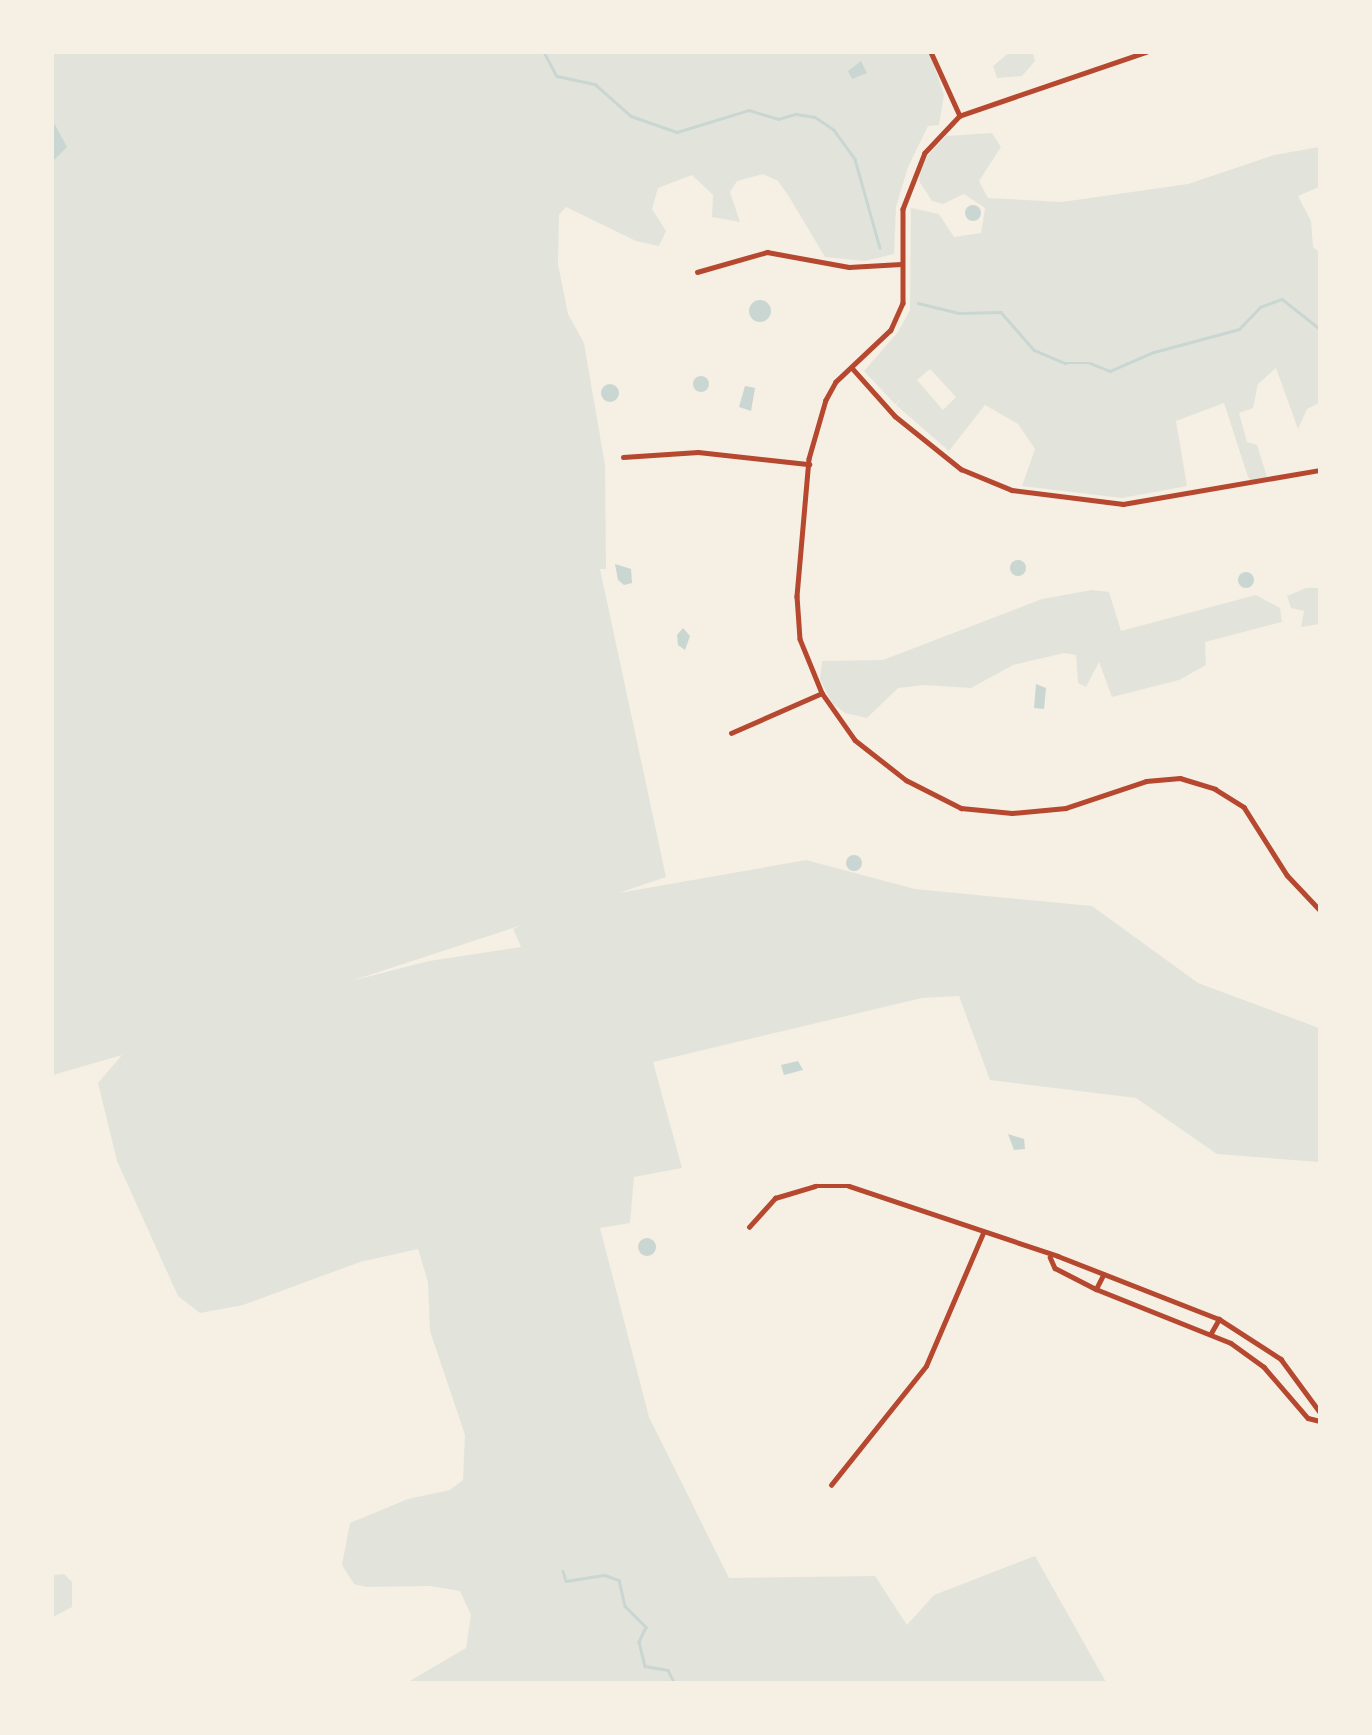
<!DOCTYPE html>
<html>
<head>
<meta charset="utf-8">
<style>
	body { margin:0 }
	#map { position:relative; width:1372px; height:1735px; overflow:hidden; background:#f6efe4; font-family:Roboto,sans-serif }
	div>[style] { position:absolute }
	.green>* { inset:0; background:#e2e4dc }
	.water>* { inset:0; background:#c9d6d2 }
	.round { border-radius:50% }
	.stream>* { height:2.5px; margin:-1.25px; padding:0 1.25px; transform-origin:1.25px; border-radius:1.25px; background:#c9d6d2 }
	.minor>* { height:4.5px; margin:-2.25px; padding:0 2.25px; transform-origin:2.25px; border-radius:2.25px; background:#b5482f }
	span { translate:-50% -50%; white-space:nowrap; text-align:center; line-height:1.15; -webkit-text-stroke:5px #f6efe4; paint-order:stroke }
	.frame { position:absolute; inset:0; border:54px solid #f6efe4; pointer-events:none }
</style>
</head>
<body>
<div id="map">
	<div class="green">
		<i style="clip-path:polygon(1010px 52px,1033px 53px,1035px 61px,1022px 76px,997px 78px,993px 66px)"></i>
		<i style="clip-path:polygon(evenodd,53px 53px,930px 53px,944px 95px,939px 125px,928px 126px,908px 167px,896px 207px,894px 254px,865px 261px,825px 257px,788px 195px,778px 181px,763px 174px,737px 181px,730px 192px,740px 222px,712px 217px,713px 195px,692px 175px,658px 188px,652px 209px,666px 231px,659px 246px,636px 241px,566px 207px,559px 215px,558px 264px,568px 314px,584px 343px,605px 465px,606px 569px,600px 569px,666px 877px,619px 893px,806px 860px,915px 889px,1092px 906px,1198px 983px,1319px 1028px,1319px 1162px,1217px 1154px,1136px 1098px,990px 1080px,959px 996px,922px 998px,653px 1062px,682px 1168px,634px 1177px,630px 1223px,600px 1228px,649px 1417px,729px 1578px,875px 1576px,907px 1625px,934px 1595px,1035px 1556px,1106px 1682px,408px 1682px,466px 1648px,471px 1615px,460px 1591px,430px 1586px,366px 1587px,354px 1584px,342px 1565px,350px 1523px,408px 1499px,450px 1490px,463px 1480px,465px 1435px,430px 1331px,428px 1282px,418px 1249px,360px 1262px,243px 1305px,200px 1313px,178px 1296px,117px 1161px,98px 1083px,122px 1055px,53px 1075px,53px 53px,522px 925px,513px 929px,521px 947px,429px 961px,351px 981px,522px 925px)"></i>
		<i style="clip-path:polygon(evenodd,992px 133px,1001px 147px,979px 181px,988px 198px,1062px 202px,1188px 184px,1274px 155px,1319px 147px,1319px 187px,1298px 196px,1311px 221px,1313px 247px,1319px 252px,1319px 403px,1307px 409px,1298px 429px,1276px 368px,1258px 384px,1253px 408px,1239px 413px,1247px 442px,1257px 445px,1267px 477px,1251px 481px,1248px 477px,1224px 403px,1176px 421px,1187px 486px,1122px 498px,1022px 486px,1035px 449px,1018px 424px,985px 405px,949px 451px,896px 405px,901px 399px,895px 404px,864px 371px,898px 332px,910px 310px,911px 208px,939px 214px,954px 237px,981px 233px,985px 208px,964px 194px,943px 204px,932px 201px,919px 181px,921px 163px,946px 136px,992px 133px,930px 369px,956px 397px,943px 410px,917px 380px,930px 369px)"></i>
		<i style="clip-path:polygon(1306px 588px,1319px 588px,1319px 624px,1301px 627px,1304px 611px,1291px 608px,1287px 596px)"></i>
		<i style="clip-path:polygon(1092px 590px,1109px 592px,1121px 631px,1256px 595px,1280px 608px,1282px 622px,1205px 642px,1206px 665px,1179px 680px,1112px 697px,1099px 662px,1086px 687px,1078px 683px,1076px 655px,1064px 653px,1013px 665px,971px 688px,924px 685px,898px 688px,867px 718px,845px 713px,832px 703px,820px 679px,822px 661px,883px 660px,1042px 599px)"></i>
		<i style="clip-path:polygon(64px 1574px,72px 1582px,72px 1607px,53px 1617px,53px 1575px)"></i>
	</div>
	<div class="water">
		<i style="clip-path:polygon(861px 61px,867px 73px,852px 79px,848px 71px)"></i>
		<i style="clip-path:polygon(53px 121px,67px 147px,53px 161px,52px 161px)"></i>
		<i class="round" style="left:965px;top:205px;width:16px;height:16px"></i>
		<i class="round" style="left:749px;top:300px;width:22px;height:22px"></i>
		<i class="round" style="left:693px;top:376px;width:16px;height:16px"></i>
		<i class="round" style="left:601px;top:384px;width:18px;height:18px"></i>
		<i style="clip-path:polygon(745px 386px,755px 388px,751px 411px,739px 407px)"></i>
		<i class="round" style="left:1010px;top:560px;width:16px;height:16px"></i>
		<i style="clip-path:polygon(615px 564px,631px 569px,632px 583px,624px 585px,618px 580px)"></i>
		<i class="round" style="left:1238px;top:572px;width:16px;height:16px"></i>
		<i style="clip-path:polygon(683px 628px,690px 636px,685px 650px,678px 645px,677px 635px)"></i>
		<i style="clip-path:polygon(1036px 684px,1046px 688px,1044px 709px,1034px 708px)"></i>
		<i class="round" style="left:846px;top:855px;width:16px;height:16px"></i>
		<i style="clip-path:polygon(798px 1061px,803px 1070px,784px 1075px,781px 1065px)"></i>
		<i style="clip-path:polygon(1008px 1134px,1024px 1139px,1025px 1149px,1014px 1150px)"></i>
		<i class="round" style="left:638px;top:1238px;width:18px;height:18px"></i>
	</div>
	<div class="stream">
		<i style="left:544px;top:52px;width:27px;rotate:62deg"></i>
		<i style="left:557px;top:76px;width:39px;rotate:12deg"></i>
		<i style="left:595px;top:84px;width:48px;rotate:41.6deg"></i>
		<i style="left:631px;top:116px;width:49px;rotate:19.2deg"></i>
		<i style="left:677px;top:132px;width:75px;rotate:-17deg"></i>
		<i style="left:749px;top:110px;width:30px;rotate:17deg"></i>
		<i style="left:778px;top:119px;width:19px;rotate:-16deg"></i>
		<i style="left:796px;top:114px;width:19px;rotate:9deg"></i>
		<i style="left:815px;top:117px;width:23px;rotate:34deg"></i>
		<i style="left:834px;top:130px;width:36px;rotate:54deg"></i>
		<i style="left:855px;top:159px;width:92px;rotate:74.3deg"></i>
		<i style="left:918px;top:303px;width:42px;rotate:13.7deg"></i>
		<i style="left:959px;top:313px;width:42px;rotate:-1.4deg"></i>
		<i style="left:1001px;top:312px;width:50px;rotate:49deg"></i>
		<i style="left:1034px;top:350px;width:34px;rotate:23deg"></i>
		<i style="left:1065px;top:363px;width:25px"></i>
		<i style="left:1090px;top:363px;width:22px;rotate:22deg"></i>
		<i style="left:1110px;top:371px;width:48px;rotate:-23.4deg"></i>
		<i style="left:1154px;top:352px;width:88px;rotate:-15.1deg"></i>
		<i style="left:1239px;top:329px;width:30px;rotate:-46deg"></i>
		<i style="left:1260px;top:307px;width:23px;rotate:-20deg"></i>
		<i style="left:1282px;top:299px;width:48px;rotate:38.3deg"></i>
		<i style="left:563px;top:1571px;width:10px;rotate:73deg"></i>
		<i style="left:566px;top:1581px;width:39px;rotate:-9deg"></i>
		<i style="left:605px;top:1575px;width:15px;rotate:20deg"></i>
		<i style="left:619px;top:1580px;width:27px;rotate:77deg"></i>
		<i style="left:625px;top:1606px;width:30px;rotate:45deg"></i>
		<i style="left:646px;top:1627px;width:17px;rotate:115deg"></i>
		<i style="left:639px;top:1642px;width:25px;rotate:76deg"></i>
		<i style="left:645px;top:1666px;width:23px;rotate:10deg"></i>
		<i style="left:668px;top:1670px;width:13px;rotate:63deg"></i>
	</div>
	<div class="minor">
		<i style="left:931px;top:52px;width:70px;rotate:65.6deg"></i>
		<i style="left:1147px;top:52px;width:198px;rotate:161.1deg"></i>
		<i style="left:960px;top:116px;width:51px;rotate:133.4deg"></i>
		<i style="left:925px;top:153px;width:60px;rotate:111.4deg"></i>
		<i style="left:903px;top:209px;width:94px;rotate:90deg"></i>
		<i style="left:903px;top:303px;width:30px;rotate:114deg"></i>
		<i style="left:891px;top:330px;width:76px;rotate:136.6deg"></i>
		<i style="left:836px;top:382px;width:21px;rotate:119deg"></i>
		<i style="left:826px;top:400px;width:61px;rotate:106.1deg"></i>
		<i style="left:809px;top:459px;width:138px;rotate:95deg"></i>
		<i style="left:797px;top:596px;width:43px;rotate:86deg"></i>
		<i style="left:800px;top:639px;width:58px;rotate:67.8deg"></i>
		<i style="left:822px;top:693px;width:57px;rotate:54.9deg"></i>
		<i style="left:855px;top:740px;width:65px;rotate:38.1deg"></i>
		<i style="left:906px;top:780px;width:62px;rotate:27deg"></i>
		<i style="left:961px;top:808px;width:51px;rotate:5.6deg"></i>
		<i style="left:1012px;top:813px;width:54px;rotate:-5.3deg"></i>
		<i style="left:1066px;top:808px;width:84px;rotate:-18.6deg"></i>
		<i style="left:1146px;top:781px;width:34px;rotate:-5deg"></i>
		<i style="left:1180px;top:778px;width:37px;rotate:17deg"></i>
		<i style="left:1215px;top:789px;width:34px;rotate:32deg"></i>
		<i style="left:1244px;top:807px;width:80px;rotate:57.7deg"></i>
		<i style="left:1287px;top:875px;width:48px;rotate:46.7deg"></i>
		<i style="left:697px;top:272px;width:73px;rotate:-15.9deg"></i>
		<i style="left:767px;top:252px;width:83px;rotate:10.4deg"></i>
		<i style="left:849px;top:267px;width:52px;rotate:-3.3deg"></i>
		<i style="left:853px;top:369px;width:63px;rotate:48.2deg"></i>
		<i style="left:895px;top:416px;width:85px;rotate:38.8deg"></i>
		<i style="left:961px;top:469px;width:55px;rotate:22.4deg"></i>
		<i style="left:1012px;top:490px;width:112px;rotate:7.2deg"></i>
		<i style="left:1123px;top:504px;width:200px;rotate:-9.8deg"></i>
		<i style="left:623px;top:457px;width:75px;rotate:-3.8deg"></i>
		<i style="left:698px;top:452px;width:112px;rotate:6.2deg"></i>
		<i style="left:731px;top:733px;width:99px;rotate:-23.7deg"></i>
		<i style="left:749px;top:1227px;width:39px;rotate:-48deg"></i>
		<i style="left:775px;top:1198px;width:42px;rotate:-16.7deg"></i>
		<i style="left:815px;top:1186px;width:34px"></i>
		<i style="left:849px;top:1186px;width:220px;rotate:18.5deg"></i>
		<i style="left:1058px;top:1256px;width:173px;rotate:21.4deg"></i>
		<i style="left:1219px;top:1319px;width:74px;rotate:32.8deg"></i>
		<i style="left:1281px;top:1359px;width:66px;rotate:53.7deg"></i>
		<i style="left:1050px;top:1257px;width:12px;rotate:66deg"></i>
		<i style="left:1055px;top:1268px;width:46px;rotate:27.1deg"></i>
		<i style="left:1096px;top:1289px;width:145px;rotate:21.8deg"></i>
		<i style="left:1231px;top:1343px;width:41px;rotate:36deg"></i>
		<i style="left:1264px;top:1367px;width:67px;rotate:49.2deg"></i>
		<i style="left:1308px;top:1418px;width:12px;rotate:14deg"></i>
		<i style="left:1096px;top:1289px;width:16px;rotate:-63deg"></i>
		<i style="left:1211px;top:1333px;width:16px;rotate:-60deg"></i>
		<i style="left:831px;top:1485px;width:152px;rotate:-51.4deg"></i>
		<i style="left:926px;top:1366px;width:145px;rotate:-66.8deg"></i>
	</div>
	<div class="frame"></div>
</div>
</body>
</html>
